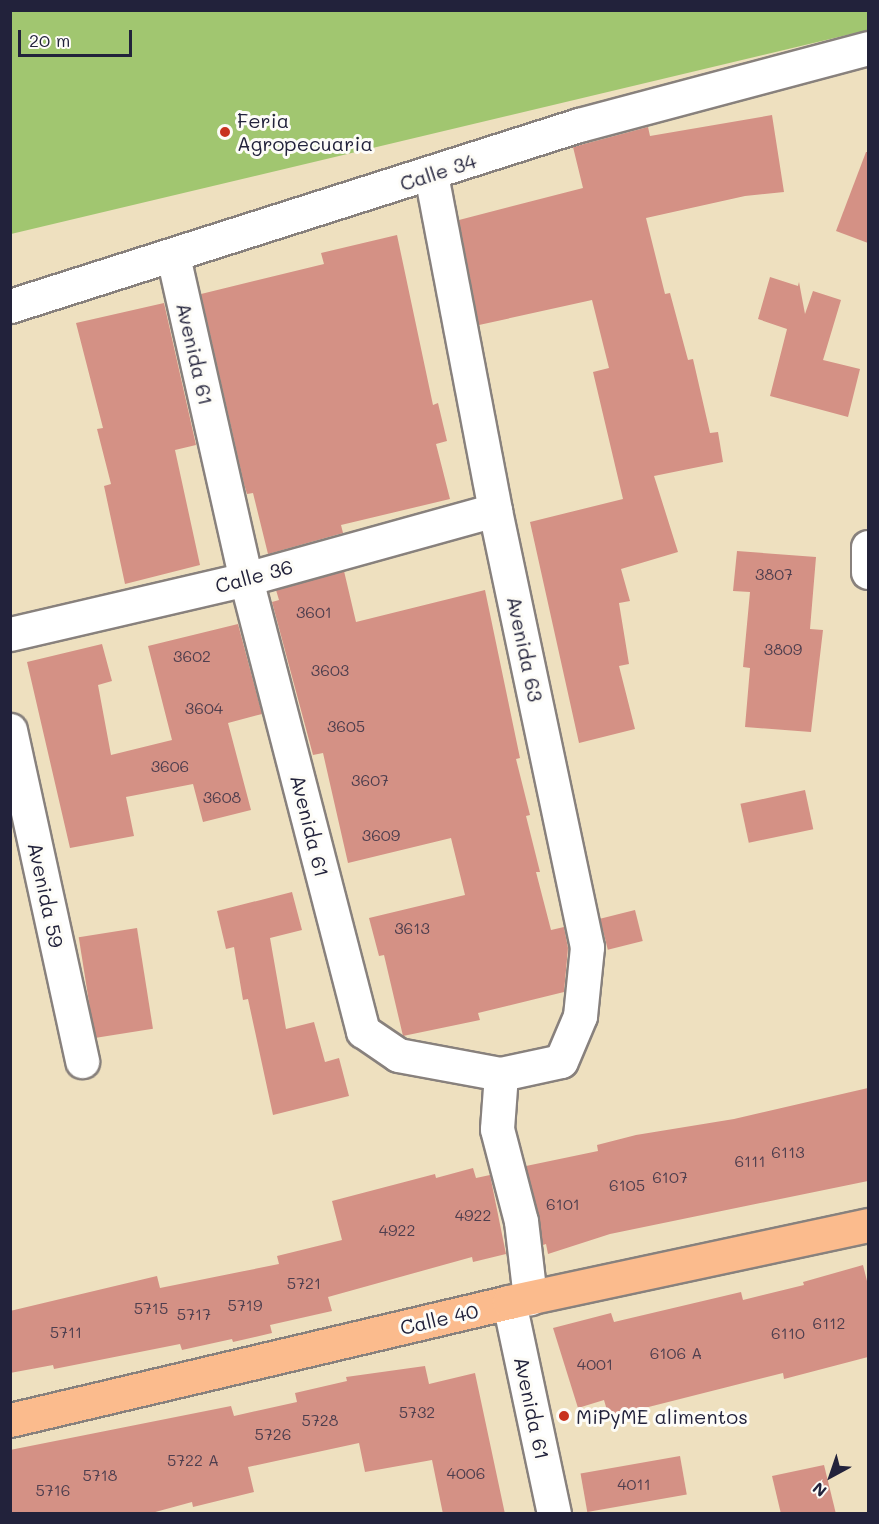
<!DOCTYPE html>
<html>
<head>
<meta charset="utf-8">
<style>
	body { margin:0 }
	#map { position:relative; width:879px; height:1524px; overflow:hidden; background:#eee0bf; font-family:Mali,sans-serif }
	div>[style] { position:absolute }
	.green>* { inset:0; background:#a1c670 }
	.building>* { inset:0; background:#d49185; transform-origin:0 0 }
	.roads { filter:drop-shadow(2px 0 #88817d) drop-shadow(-2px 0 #88817d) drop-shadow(0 2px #88817d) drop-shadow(0 -2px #88817d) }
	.minor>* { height:33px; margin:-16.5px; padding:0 16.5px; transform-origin:16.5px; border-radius:16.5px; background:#fff }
	.major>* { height:33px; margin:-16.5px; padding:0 16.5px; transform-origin:16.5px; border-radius:16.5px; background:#fbbb8d }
	.dots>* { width:16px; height:16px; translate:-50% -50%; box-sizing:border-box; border:3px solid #fdfcf7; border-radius:50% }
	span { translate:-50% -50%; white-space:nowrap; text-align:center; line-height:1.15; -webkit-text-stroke:6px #fdfcf7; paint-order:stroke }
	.number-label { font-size:16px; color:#4e3e4e }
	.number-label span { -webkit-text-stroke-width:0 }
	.poi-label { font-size:20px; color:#22223b }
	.left { translate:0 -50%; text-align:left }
	.street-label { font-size:20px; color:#22223b }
	.frame { position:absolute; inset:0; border:12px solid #22223b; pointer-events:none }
	.north { position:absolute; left:801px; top:1446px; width:60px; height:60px; -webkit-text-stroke:4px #fdfcf7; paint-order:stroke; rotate:220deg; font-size:16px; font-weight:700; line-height:24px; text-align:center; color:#22223b }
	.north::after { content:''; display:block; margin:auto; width:21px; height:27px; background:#22223b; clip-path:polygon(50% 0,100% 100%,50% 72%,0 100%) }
	.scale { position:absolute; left:18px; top:30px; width:114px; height:27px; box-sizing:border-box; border:3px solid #22223b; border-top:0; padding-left:8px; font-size:18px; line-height:21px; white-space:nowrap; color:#22223b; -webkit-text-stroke:4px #fdfcf7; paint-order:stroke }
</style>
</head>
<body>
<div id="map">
	<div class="green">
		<i style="clip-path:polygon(868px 10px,868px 30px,11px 234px,11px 11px)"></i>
	</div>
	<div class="building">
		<i style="clip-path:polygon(772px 115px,784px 192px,745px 196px,646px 218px,665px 294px,670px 293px,688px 360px,693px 359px,710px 433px,718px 432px,723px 462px,654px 476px,678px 552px,621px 569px,630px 601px,619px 603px,629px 664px,619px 666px,635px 729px,579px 743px,530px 522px,623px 499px,593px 372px,609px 368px,592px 300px,479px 325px,459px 220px,583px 188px,573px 147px,648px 127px,650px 136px)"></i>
		<i style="clip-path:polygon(866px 152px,868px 152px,868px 243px,836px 231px)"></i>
		<i style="clip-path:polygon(397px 235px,433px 405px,438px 403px,447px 441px,436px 444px,450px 499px,341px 525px,343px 533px,268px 554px,253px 493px,247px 494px,244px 484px,201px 294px,324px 264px,321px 253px)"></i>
		<i style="clip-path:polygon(770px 277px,798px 286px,799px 282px,805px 314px,813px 291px,841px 300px,823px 360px,860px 369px,848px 417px,770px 396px,787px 329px,758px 319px)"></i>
		<i style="clip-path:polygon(164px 303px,196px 445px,175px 450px,200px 565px,125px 584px,104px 486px,111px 484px,97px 429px,103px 428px,76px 323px)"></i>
		<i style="clip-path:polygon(737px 551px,816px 557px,810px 629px,823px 630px,811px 732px,745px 727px,750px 668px,743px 667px,750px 592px,733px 591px)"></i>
		<i style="clip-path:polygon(344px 571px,356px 622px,485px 590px,520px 758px,516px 759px,530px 815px,526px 816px,540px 872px,536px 872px,551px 930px,564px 927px,568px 948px,564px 992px,478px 1013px,480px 1020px,403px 1036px,384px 955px,379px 956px,369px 918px,465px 895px,451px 838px,348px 863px,323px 753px,313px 755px,272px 602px,279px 600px,276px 590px)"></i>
		<i style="clip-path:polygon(238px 624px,262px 714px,228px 723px,251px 810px,203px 822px,193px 784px,126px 797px,134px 836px,70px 848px,27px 662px,102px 644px,112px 681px,98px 685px,111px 755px,172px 740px,148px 646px)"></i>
		<i style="left:805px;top:790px;width:40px;height:66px;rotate:78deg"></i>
		<i style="clip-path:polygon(292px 892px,302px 930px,270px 938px,286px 1029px,314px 1022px,325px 1062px,339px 1058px,349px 1096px,273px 1115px,248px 999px,243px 1000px,234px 947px,226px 949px,217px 911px)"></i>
		<i style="left:635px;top:910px;width:32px;height:36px;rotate:76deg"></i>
		<i style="left:137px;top:928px;width:102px;height:59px;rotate:81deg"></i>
		<i style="clip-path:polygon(868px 1088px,868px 1181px,610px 1234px,548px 1254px,546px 1244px,543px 1245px,526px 1166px,598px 1151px,597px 1145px,636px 1135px,734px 1119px)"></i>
		<i style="clip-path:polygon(473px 1168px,476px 1178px,490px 1175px,506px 1254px,473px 1262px,472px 1257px,328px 1297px,332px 1311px,270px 1325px,272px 1333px,233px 1342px,232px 1339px,182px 1350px,180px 1344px,54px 1369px,53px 1365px,10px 1373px,10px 1311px,157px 1276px,160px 1288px,279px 1264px,277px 1256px,342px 1240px,332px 1201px,435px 1174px,436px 1178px)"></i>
		<i style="clip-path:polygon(863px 1265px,868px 1285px,868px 1357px,784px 1379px,783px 1373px,609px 1417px,604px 1400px,578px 1408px,553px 1328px,611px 1313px,614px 1322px,741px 1292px,743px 1300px,804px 1285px,803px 1282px)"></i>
		<i style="clip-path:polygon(425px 1366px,429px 1384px,475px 1373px,505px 1514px,443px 1514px,432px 1460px,365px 1472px,359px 1443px,248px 1467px,254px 1492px,193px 1507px,192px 1502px,148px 1514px,10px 1514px,10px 1450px,231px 1406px,234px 1416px,297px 1402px,295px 1393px,347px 1381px,346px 1377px)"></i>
		<i style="left:680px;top:1456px;width:39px;height:101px;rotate:80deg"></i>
		<i style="clip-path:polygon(824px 1465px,836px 1514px,781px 1514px,772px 1476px)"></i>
	</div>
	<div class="roads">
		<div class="minor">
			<i style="left:173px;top:256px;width:331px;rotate:77.3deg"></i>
			<i style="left:246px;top:579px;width:467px;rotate:75.5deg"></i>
			<i style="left:363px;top:1031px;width:42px;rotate:34.4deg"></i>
			<i style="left:398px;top:1055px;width:105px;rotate:10.5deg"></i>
			<i style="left:501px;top:1074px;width:61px;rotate:-12.2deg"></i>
			<i style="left:561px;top:1061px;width:49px;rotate:-67.1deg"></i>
			<i style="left:580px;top:1016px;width:69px;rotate:-84.2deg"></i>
			<i style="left:587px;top:947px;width:447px;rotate:-101.9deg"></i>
			<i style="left:495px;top:510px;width:342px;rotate:-100.8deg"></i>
			<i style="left:10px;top:306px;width:597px;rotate:-17.65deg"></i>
			<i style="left:579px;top:125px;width:299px;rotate:-14.9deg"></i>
			<i style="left:868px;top:547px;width:25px;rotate:90deg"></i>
			<i style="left:10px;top:634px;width:242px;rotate:-13.1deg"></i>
			<i style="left:246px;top:579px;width:258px;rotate:-15.5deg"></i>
			<i style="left:10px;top:730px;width:339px;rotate:77.7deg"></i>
			<i style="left:501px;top:1074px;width:55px;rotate:94.2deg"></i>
			<i style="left:497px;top:1129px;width:95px;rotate:75.4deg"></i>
			<i style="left:521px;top:1221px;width:78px;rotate:83.3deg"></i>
			<i style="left:509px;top:1302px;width:217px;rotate:78deg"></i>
		</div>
		<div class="major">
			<i style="left:10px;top:1420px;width:513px;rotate:-13.3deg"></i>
			<i style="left:509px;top:1302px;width:367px;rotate:-12.1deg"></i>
		</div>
	</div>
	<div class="dots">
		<i style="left:225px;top:132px;background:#c8321e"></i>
		<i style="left:564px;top:1416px;background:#c8321e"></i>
	</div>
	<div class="number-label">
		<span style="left:774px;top:574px">3807</span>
		<span style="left:314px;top:612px">3601</span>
		<span style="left:783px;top:649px">3809</span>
		<span style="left:192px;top:656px">3602</span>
		<span style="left:330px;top:670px">3603</span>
		<span style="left:204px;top:708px">3604</span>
		<span style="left:346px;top:726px">3605</span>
		<span style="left:170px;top:766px">3606</span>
		<span style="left:370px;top:780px">3607</span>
		<span style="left:222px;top:797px">3608</span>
		<span style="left:381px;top:835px">3609</span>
		<span style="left:412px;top:928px">3613</span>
		<span style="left:788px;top:1152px">6113</span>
		<span style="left:750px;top:1161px">6111</span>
		<span style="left:670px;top:1177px">6107</span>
		<span style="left:627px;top:1185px">6105</span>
		<span style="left:563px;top:1204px">6101</span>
		<span style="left:473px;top:1215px">4922</span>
		<span style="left:397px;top:1230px">4922</span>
		<span style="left:304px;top:1283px">5721</span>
		<span style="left:245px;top:1305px">5719</span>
		<span style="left:151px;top:1308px">5715</span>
		<span style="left:194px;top:1314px">5717</span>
		<span style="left:829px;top:1323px">6112</span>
		<span style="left:66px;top:1332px">5711</span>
		<span style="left:788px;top:1333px">6110</span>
		<span style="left:676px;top:1353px">6106 A</span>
		<span style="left:595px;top:1364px">4001</span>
		<span style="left:417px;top:1412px">5732</span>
		<span style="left:320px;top:1420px">5728</span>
		<span style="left:273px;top:1434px">5726</span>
		<span style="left:193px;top:1460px">5722 A</span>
		<span style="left:466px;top:1473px">4006</span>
		<span style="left:100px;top:1475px">5718</span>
		<span style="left:634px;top:1484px">4011</span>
		<span style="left:53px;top:1490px">5716</span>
	</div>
	<div class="poi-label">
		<span class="left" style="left:237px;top:132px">Feria<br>Agropecuaria</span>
		<span class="left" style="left:576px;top:1416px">MiPyME alimentos</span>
	</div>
	<div class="street-label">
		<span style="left:438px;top:172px;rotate:-18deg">Calle 34</span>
		<span style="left:195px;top:354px;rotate:77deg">Avenida 61</span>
		<span style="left:254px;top:576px;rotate:-15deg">Calle 36</span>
		<span style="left:525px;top:649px;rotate:78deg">Avenida 63</span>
		<span style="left:310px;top:826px;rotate:76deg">Avenida 61</span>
		<span style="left:46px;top:895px;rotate:78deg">Avenida 59</span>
		<span style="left:439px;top:1319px;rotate:-13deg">Calle 40</span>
		<span style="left:532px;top:1408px;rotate:78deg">Avenida 61</span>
	</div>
	<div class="frame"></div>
	<div class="north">N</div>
	<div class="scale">20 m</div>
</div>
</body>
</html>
